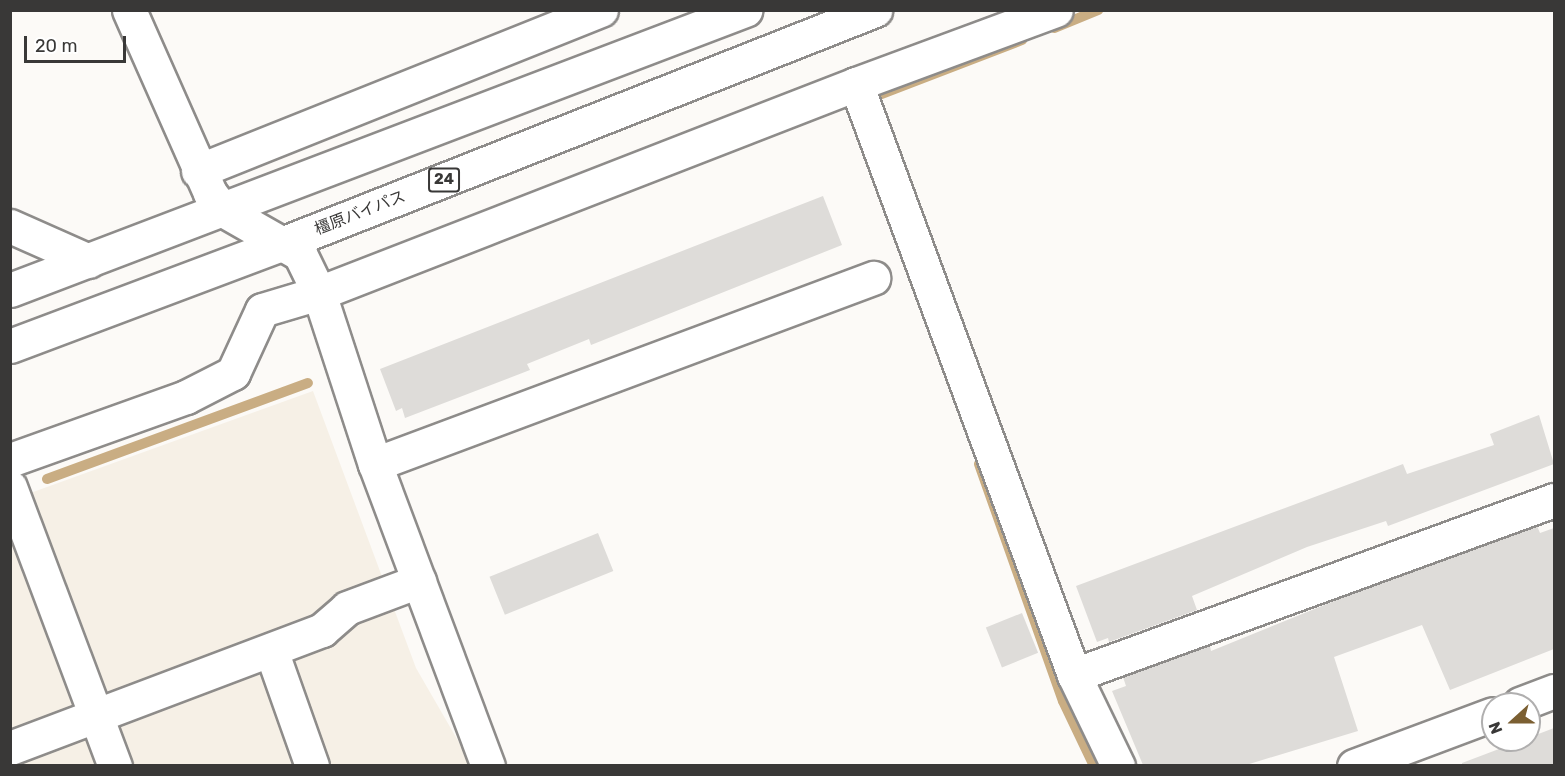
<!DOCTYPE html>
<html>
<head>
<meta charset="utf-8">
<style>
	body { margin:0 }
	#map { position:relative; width:1565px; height:776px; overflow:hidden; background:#fcfaf7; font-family:Rubik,"Noto Sans JP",sans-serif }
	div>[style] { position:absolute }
	.built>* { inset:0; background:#f6f0e6 }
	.stream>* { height:10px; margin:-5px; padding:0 5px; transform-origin:5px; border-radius:5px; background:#c9ad83 }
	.building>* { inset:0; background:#dedcd9; transform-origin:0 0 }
	.roads { filter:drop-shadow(2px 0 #8e8c8a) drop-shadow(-2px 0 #8e8c8a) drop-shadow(0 2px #8e8c8a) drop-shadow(0 -2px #8e8c8a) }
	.minor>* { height:33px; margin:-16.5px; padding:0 16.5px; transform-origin:16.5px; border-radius:16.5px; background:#fff }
	.highway>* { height:33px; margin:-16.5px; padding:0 16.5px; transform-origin:16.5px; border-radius:16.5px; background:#fff }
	span { translate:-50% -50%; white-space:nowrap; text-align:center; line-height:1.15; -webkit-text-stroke:4.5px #fff; paint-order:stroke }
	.shield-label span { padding:2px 4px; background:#fff; border:2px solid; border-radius:4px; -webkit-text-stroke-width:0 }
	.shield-label { font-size:15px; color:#393837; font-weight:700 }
	.street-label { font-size:16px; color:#393837 }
	.frame { position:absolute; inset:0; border:12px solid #393837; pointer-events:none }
	.north { position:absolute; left:1481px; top:692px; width:60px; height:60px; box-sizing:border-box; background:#fff; border:2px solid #b0afaf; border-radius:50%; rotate:249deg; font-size:16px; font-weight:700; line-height:24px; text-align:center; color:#393837 }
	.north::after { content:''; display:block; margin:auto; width:21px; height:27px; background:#7b5f32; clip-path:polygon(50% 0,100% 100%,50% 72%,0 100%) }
	.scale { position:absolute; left:24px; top:36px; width:102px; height:27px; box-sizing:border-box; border:3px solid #393837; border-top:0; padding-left:8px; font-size:18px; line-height:21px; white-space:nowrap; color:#393837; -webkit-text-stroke:4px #fff; paint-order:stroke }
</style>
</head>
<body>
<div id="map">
	<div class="built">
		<i style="clip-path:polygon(313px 391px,416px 668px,472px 765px,11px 766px,11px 500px)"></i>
	</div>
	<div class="stream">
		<i style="left:1054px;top:28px;width:48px;rotate:-22.2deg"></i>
		<i style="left:871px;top:98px;width:162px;rotate:-21deg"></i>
		<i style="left:979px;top:464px;width:251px;rotate:70.5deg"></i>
		<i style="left:1063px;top:701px;width:72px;rotate:64.5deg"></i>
		<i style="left:47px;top:479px;width:278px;rotate:-20.2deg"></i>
	</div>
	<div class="building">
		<i style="clip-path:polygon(823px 196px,842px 245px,591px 345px,589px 339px,527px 364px,530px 370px,405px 418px,402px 408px,396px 411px,380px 369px)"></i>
		<i style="clip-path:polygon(1539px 415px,1554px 464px,1388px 526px,1386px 521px,1307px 547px,1192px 596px,1197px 610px,1109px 642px,1108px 638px,1097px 642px,1076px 586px,1403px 464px,1407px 474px,1494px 445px,1490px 434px)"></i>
		<i style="clip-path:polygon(1537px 526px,1540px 533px,1554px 528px,1554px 649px,1450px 690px,1422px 625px,1334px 657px,1358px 731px,1246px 765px,1143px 765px,1112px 691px,1126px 686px,1123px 677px,1210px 646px,1211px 651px,1349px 595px)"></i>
		<i style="left:598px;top:533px;width:41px;height:117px;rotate:68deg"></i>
		<i style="left:1022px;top:613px;width:43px;height:39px;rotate:68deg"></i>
		<i style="clip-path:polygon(1554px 728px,1554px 765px,1462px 765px,1462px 763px)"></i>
	</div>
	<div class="roads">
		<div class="minor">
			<i style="left:129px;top:10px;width:200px;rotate:66.1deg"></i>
			<i style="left:210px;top:193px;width:21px;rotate:53deg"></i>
			<i style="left:223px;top:210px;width:89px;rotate:29.7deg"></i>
			<i style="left:300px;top:254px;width:43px;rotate:64deg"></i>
			<i style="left:319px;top:293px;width:180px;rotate:71.9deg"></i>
			<i style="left:375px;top:464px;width:322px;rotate:69.5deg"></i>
			<i style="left:856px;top:84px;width:630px;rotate:69.75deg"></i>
			<i style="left:1074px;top:675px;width:101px;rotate:64.2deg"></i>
			<i style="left:198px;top:171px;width:434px;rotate:-21.8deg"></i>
			<i style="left:10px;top:226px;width:86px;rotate:23.9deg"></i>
			<i style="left:10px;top:460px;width:187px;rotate:-19.7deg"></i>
			<i style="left:186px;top:397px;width:53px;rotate:-27.1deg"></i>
			<i style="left:233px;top:373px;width:69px;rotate:-65.3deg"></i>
			<i style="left:262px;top:310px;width:59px;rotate:-16.6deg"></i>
			<i style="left:319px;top:293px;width:576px;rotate:-21.27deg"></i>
			<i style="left:856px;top:84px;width:213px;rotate:-20.3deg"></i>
			<i style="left:375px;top:464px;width:532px;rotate:-20.48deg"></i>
			<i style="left:10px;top:487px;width:298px;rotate:69.4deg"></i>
			<i style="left:271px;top:650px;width:123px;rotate:70.5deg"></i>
			<i style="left:1074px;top:675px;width:511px;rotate:-20.03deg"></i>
			<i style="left:1520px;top:704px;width:36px;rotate:-21deg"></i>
			<i style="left:10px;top:748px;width:334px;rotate:-20.7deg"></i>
			<i style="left:322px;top:630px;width:33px;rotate:-41deg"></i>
			<i style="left:347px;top:608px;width:77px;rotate:-20.6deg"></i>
			<i style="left:1354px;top:766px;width:148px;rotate:-20.5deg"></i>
		</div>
		<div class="highway">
			<i style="left:10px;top:290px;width:787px;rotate:-20.85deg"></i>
			<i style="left:10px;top:346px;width:287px;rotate:-20.6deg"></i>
			<i style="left:279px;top:245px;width:641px;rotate:-21.52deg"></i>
		</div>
	</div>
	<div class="shield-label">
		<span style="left:444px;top:180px">24</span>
	</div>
	<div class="street-label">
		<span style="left:360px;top:213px;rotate:-21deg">橿原バイパス</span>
	</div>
	<div class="frame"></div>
	<div class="north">N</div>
	<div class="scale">20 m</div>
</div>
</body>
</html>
